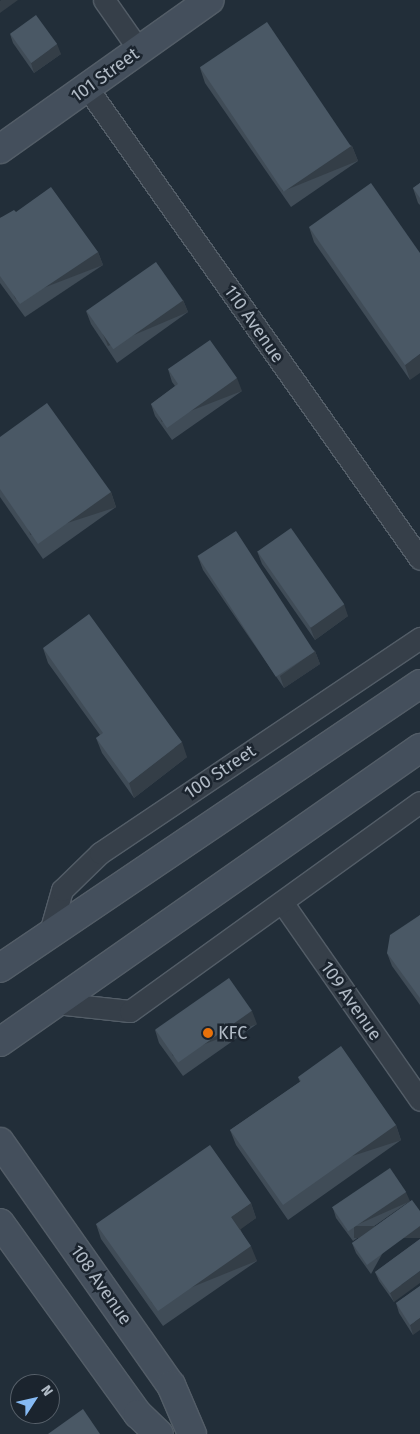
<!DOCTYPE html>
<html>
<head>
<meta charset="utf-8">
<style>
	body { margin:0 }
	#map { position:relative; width:420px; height:1434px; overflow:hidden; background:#222e39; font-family:"Fira Sans",sans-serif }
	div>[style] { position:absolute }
	.roads { filter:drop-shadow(1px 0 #535d67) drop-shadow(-1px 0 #535d67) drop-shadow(0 1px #535d67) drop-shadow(0 -1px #535d67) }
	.street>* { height:21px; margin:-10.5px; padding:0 10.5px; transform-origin:10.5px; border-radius:10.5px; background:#363f49 }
	.secondary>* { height:28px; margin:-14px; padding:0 14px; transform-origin:14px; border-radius:14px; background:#444f5c }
	.wall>* { inset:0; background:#404c57 }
	.shaded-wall>* { inset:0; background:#343e47; transform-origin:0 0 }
	.building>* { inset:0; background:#4a5865; transform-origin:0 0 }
	.dots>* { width:14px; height:14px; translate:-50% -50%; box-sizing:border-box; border:2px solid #1b242e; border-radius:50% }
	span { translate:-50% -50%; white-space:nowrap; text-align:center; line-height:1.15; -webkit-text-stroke:5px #1b242e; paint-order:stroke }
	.street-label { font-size:18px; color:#b0bac5 }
	.poi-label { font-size:18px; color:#b0bac5 }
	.left { translate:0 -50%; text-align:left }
	.north { position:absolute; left:10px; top:1374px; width:50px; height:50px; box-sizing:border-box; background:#1b242e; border:1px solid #57606a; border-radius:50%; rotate:55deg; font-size:14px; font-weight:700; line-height:20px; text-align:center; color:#b0bac5 }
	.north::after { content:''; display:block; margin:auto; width:18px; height:22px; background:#86baf4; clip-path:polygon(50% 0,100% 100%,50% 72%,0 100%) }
</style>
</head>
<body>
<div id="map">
	<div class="roads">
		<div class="street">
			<i style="left:104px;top:0;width:61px;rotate:55deg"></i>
			<i style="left:88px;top:89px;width:575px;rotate:54.76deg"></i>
			<i style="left:282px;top:902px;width:241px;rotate:55.1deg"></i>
			<i style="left:50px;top:932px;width:44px;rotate:-74.1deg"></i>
			<i style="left:62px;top:890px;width:53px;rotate:-44.2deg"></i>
			<i style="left:100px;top:853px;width:386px;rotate:-33.9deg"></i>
			<i style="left:56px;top:1003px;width:74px;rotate:6.2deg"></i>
			<i style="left:130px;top:1011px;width:357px;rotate:-35.8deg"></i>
		</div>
		<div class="secondary">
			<i style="left:0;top:149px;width:257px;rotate:-35.4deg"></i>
			<i style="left:0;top:968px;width:507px;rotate:-34.07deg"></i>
			<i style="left:0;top:1042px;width:513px;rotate:-34.99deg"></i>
			<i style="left:0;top:1142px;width:297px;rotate:54.9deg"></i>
			<i style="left:171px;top:1385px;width:53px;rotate:66.8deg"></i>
			<i style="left:0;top:1223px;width:236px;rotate:54.2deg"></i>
			<i style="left:138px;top:1414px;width:29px;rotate:44deg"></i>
		</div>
	</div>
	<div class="wall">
		<i style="clip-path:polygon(10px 34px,61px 54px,34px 73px,13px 43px)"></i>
		<i style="clip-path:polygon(200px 68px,352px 146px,358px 161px,291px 207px,205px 83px)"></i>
		<i style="clip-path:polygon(420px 183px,420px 205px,418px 203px,413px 188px)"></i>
		<i style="clip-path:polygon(16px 212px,98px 252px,103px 265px,25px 317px,0 283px,0 218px)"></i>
		<i style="clip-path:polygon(309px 227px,420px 253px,410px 380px,314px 242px)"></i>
		<i style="clip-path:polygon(183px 300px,188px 312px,117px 363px,91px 324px,86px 311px)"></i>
		<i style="clip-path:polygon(168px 369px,242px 391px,172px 440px,155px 416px,151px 404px,175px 386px,172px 382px)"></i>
		<i style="clip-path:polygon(0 437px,111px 492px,116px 507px,43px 559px,0 497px)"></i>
		<i style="clip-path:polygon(257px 551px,348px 616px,315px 640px,262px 564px)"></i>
		<i style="clip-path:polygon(198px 557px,315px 651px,320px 664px,284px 688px,203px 570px)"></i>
		<i style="clip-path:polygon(43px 648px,187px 757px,134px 798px,102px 753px,96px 738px,100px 735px,48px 663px)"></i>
		<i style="clip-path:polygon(420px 915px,420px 1005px,392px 966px,387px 953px)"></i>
		<i style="clip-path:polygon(257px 1024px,183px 1076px,159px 1043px,155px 1030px)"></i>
		<i style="clip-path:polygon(298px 1077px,396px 1125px,401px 1140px,288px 1220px,236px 1145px,230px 1130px,300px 1082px)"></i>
		<i style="clip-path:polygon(412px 1200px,371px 1274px,356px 1253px,352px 1243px)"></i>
		<i style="clip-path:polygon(410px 1201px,353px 1241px,336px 1218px,333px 1208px)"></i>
		<i style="clip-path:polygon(251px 1203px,256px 1218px,240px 1229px,257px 1261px,163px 1326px,101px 1239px,96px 1224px)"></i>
		<i style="clip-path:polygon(420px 1239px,394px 1302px,379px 1281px,375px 1272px)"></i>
		<i style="clip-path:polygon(420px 1286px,413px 1335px,399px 1313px,396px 1303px)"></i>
	</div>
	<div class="shaded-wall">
		<i style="clip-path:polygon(1px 0,18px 0,0 13px,0 1px)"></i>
		<i style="clip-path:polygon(57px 44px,61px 54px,34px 73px,31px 63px)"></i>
		<i style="left:352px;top:146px;width:16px;height:81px;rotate:68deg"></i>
		<i style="left:98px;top:252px;width:14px;height:94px;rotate:69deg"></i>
		<i style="left:183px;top:300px;width:13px;height:87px;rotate:67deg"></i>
		<i style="clip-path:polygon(420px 354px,420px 373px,410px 380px,405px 365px)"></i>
		<i style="left:237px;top:378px;width:14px;height:86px;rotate:69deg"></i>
		<i style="left:111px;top:492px;width:16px;height:90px;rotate:72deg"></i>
		<i style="clip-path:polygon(344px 604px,348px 616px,315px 640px,310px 627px)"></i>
		<i style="clip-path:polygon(315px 651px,320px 664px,284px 688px,280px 676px)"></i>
		<i style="clip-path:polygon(182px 742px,187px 757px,134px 798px,129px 783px)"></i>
		<i style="left:252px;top:1011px;width:14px;height:90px;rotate:69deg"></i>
		<i style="left:396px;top:1125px;width:16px;height:138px;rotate:72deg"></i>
		<i style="left:406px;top:1192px;width:10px;height:69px;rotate:66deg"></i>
		<i style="clip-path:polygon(251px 1203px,256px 1218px,237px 1232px,231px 1217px)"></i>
		<i style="left:420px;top:1226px;width:12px;height:66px;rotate:90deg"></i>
		<i style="left:251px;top:1246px;width:16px;height:113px;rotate:68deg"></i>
		<i style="clip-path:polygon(420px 1271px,420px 1283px,394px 1302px,390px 1293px)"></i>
		<i style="clip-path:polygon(420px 1318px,420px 1330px,413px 1335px,410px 1325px)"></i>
	</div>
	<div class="building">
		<i style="left:36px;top:15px;width:36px;height:32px;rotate:54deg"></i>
		<i style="left:267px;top:22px;width:150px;height:81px;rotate:56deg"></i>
		<i style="clip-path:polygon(371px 183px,420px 253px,420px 354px,405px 365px,309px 227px)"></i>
		<i style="clip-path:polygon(420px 183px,420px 198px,413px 188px)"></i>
		<i style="clip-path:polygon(51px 187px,98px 252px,20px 304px,0 276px,0 218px,14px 210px,16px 212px)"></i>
		<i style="left:156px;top:262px;width:47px;height:85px;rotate:55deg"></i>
		<i style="clip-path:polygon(210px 340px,237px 378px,167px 428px,151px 404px,178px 384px,168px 369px)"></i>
		<i style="clip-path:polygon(47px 403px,111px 492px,38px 544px,0 489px,0 437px)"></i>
		<i style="left:291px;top:528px;width:93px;height:41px;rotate:55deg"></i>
		<i style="left:236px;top:531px;width:144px;height:46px;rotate:57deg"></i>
		<i style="clip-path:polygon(89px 614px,182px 742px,129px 783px,96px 738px,103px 733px,43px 648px)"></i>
		<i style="clip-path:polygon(420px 915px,420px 998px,387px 953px,390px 935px)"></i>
		<i style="left:229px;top:978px;width:40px;height:90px;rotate:55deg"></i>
		<i style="clip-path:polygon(341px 1046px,396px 1125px,283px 1205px,230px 1130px,301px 1081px,298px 1077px)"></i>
		<i style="clip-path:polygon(210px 1145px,251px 1203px,231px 1217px,251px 1246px,158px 1311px,96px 1224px)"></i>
		<i style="left:390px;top:1168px;width:29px;height:70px;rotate:56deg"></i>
		<i style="clip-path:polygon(412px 1200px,420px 1211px,420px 1226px,367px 1265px,352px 1243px)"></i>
		<i style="clip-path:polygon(420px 1239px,420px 1271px,390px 1293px,375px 1272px)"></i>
		<i style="clip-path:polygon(420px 1286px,420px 1318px,410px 1325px,396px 1303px)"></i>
		<i style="clip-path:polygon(83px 1409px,100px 1434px,48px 1434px)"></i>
	</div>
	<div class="dots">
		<i style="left:208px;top:1033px;background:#e8710a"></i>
	</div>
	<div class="street-label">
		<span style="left:105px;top:75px;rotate:-36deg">101 Street</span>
		<span style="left:254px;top:324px;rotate:55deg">110 Avenue</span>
		<span style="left:220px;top:772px;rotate:-34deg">100 Street</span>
		<span style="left:351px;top:1001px;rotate:55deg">109 Avenue</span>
		<span style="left:101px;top:1285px;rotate:55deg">108 Avenue</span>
	</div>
	<div class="poi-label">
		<span class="left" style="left:218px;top:1033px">KFC</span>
	</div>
	<div class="north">N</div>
</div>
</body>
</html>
